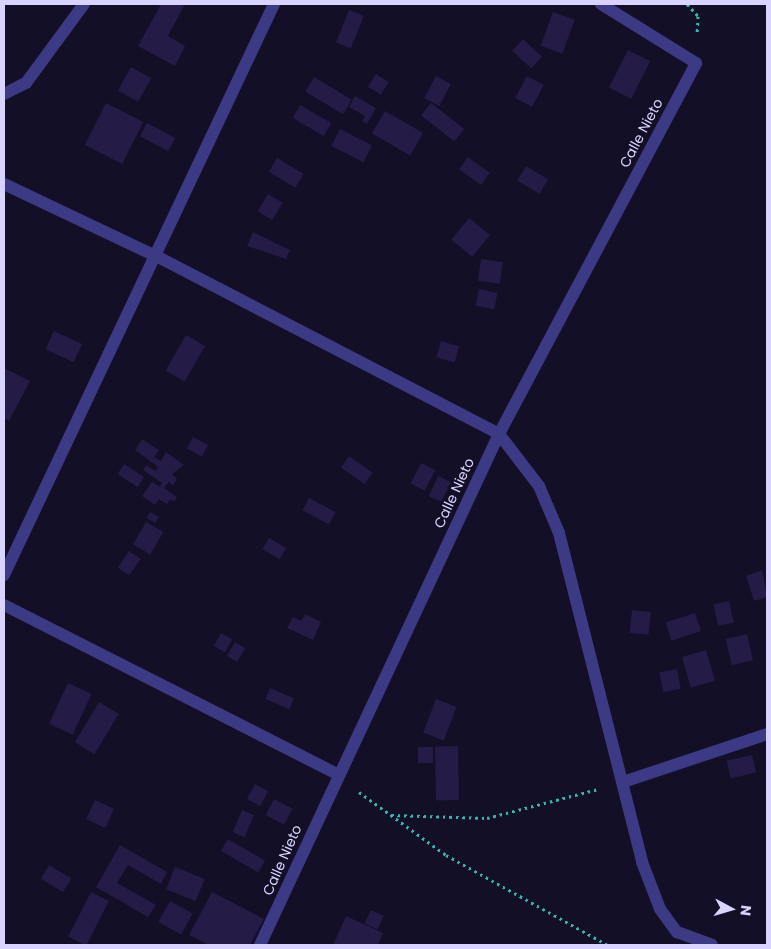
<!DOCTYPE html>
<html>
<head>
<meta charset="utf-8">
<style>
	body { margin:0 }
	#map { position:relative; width:771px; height:949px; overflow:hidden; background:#130f26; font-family:Poppins,sans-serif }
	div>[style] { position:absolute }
	.building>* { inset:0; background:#241b47; transform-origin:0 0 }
	.path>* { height:3px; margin-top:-1.5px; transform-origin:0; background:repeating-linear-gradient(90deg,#2fb8b0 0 2.5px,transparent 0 6.5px) }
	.street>* { height:12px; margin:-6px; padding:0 6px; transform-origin:6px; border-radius:6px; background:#3d3a85 }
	span { translate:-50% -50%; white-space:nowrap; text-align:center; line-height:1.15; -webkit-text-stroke:4px #130f26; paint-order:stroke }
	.street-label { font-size:14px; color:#d9d4ff }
	.frame { position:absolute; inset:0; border:5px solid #d9d4ff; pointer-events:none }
	.north { position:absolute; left:706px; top:884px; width:50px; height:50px; -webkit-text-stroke:4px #130f26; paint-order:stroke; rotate:96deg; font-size:14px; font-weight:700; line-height:20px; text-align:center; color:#d9d4ff }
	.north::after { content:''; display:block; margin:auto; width:18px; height:22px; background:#d9d4ff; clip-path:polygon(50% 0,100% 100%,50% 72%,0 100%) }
</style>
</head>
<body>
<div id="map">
	<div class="building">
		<i style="clip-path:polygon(161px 4px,185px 4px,168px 36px,185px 46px,175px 66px,138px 46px)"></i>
		<i style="left:349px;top:10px;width:16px;height:35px;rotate:22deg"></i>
		<i style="left:553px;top:12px;width:23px;height:36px;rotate:20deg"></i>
		<i style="left:523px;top:39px;width:26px;height:16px;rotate:43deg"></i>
		<i style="left:628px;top:50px;width:25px;height:42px;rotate:27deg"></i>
		<i style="left:131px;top:67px;width:23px;height:27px;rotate:29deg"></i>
		<i style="left:376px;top:74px;width:15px;height:15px;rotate:32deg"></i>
		<i style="left:436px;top:76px;width:17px;height:25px;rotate:28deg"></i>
		<i style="left:527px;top:76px;width:19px;height:25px;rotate:28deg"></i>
		<i style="left:314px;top:77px;width:44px;height:17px;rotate:31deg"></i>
		<i style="clip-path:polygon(355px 96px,376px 108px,367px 124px,362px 121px,365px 116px,349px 107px)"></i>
		<i style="left:106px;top:103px;width:42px;height:47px;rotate:27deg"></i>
		<i style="left:431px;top:103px;width:42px;height:16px;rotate:38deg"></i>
		<i style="left:300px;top:105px;width:36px;height:15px;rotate:30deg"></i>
		<i style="left:385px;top:111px;width:44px;height:26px;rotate:30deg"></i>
		<i style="left:147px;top:123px;width:32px;height:15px;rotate:28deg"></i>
		<i style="left:340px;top:129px;width:36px;height:19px;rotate:27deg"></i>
		<i style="left:468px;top:157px;width:27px;height:15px;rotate:36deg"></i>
		<i style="left:277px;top:158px;width:31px;height:16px;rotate:31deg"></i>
		<i style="left:526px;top:166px;width:26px;height:17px;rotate:31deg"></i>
		<i style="left:268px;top:194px;width:17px;height:20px;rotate:31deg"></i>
		<i style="left:469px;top:218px;width:27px;height:28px;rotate:39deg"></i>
		<i style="clip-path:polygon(253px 232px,290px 250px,286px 259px,247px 246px)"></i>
		<i style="left:481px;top:259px;width:22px;height:22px;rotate:8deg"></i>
		<i style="left:479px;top:289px;width:19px;height:17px;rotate:12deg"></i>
		<i style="left:54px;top:331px;width:31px;height:20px;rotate:25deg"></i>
		<i style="left:186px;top:335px;width:22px;height:41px;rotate:30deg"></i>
		<i style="left:441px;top:341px;width:19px;height:17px;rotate:16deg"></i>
		<i style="clip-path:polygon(4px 368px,30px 381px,9px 421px,4px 418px)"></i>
		<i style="left:193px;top:437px;width:17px;height:13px;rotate:28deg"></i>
		<i style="clip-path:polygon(142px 439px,159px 450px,154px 457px,161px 461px,166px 452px,184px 465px,172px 474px,177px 479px,173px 486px,169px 482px,164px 488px,177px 497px,174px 502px,171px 499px,167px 504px,159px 499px,155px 505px,142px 496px,152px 482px,160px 487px,162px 483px,143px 470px,146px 465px,155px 471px,158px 467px,135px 450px)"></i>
		<i style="left:349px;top:456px;width:29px;height:14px;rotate:35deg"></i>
		<i style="left:421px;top:463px;width:16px;height:23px;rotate:27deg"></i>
		<i style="left:124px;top:464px;width:24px;height:12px;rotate:33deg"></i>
		<i style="left:438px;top:476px;width:14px;height:22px;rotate:25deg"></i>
		<i style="left:309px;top:498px;width:30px;height:14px;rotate:28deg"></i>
		<i style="left:150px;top:512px;width:10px;height:7px;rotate:29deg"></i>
		<i style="left:146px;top:522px;width:20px;height:26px;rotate:30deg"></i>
		<i style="left:269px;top:538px;width:20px;height:13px;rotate:30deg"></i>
		<i style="left:129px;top:551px;width:14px;height:20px;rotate:34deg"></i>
		<i style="clip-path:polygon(762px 570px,767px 597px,754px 601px,746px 576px)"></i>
		<i style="left:729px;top:601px;width:22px;height:16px;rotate:77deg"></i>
		<i style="left:632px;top:610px;width:19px;height:23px;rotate:6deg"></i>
		<i style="left:695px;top:613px;width:19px;height:31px;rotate:72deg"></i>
		<i style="clip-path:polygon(305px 614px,321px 622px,313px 640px,287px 628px,293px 617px,301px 621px)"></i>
		<i style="left:221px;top:633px;width:13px;height:15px;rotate:29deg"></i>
		<i style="left:747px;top:634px;width:27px;height:22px;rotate:77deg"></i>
		<i style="left:235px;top:642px;width:12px;height:16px;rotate:31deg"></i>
		<i style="left:706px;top:650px;width:32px;height:25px;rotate:74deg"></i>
		<i style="left:677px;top:669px;width:20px;height:18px;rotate:79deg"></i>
		<i style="left:68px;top:683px;width:26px;height:45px;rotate:25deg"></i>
		<i style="left:270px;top:688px;width:26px;height:12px;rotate:23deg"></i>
		<i style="left:436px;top:699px;width:22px;height:36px;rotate:21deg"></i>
		<i style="left:99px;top:702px;width:23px;height:47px;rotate:31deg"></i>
		<i style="left:458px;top:746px;width:54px;height:23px;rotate:89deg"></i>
		<i style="left:418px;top:747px;width:15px;height:16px"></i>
		<i style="left:752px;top:755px;width:18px;height:26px;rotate:77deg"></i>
		<i style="left:255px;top:784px;width:15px;height:17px;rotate:28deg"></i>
		<i style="left:274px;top:799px;width:21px;height:18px;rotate:28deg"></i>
		<i style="left:95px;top:800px;width:21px;height:21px;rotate:25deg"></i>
		<i style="left:242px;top:810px;width:13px;height:24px;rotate:23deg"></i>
		<i style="left:228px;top:839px;width:43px;height:14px;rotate:30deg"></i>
		<i style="clip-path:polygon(120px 845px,167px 872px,161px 884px,128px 865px,117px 883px,156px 905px,148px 917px,96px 887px)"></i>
		<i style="left:49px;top:865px;width:26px;height:16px;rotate:31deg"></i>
		<i style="left:175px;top:867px;width:32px;height:24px;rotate:22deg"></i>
		<i style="left:91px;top:892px;width:20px;height:50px;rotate:27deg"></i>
		<i style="clip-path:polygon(212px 892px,264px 919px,250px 945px,209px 945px,189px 935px)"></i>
		<i style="left:170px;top:901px;width:26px;height:24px;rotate:29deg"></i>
		<i style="left:371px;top:910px;width:14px;height:15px;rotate:25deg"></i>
		<i style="clip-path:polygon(346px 916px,383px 933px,378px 945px,333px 945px)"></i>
	</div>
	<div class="path">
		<i style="left:687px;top:4px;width:16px;rotate:47deg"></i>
		<i style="left:698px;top:16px;width:17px;rotate:93deg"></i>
		<i style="left:359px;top:792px;width:107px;rotate:35.9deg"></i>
		<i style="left:446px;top:855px;width:185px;rotate:29.1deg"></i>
		<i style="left:391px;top:815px;width:96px;rotate:1.8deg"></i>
		<i style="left:487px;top:818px;width:115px;rotate:-14.6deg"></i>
	</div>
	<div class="street">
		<i style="left:4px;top:94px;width:25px;rotate:-27deg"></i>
		<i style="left:26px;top:83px;width:98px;rotate:-53.7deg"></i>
		<i style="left:4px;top:184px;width:170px;rotate:25.4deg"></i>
		<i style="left:158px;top:257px;width:384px;rotate:27.4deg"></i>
		<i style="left:499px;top:434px;width:66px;rotate:52.4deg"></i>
		<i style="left:539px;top:486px;width:51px;rotate:66.9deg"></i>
		<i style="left:559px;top:533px;width:339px;rotate:75.8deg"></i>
		<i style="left:642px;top:862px;width:50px;rotate:69deg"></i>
		<i style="left:660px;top:909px;width:29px;rotate:54deg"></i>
		<i style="left:677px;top:932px;width:37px;rotate:20deg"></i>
		<i style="left:4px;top:575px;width:632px;rotate:-64.69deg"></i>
		<i style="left:4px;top:605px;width:373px;rotate:26.9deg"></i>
		<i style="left:623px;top:782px;width:152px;rotate:-18.4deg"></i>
		<i style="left:260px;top:945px;width:564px;rotate:-64.93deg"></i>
		<i style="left:499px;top:434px;width:420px;rotate:-62deg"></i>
		<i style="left:696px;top:63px;width:112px;rotate:-148.2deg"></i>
	</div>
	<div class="street-label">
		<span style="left:641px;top:133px;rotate:-62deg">Calle Nieto</span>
		<span style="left:454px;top:493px;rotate:-65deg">Calle Nieto</span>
		<span style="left:282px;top:860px;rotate:-66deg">Calle Nieto</span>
	</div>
	<div class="frame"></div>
	<div class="north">N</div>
</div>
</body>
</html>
